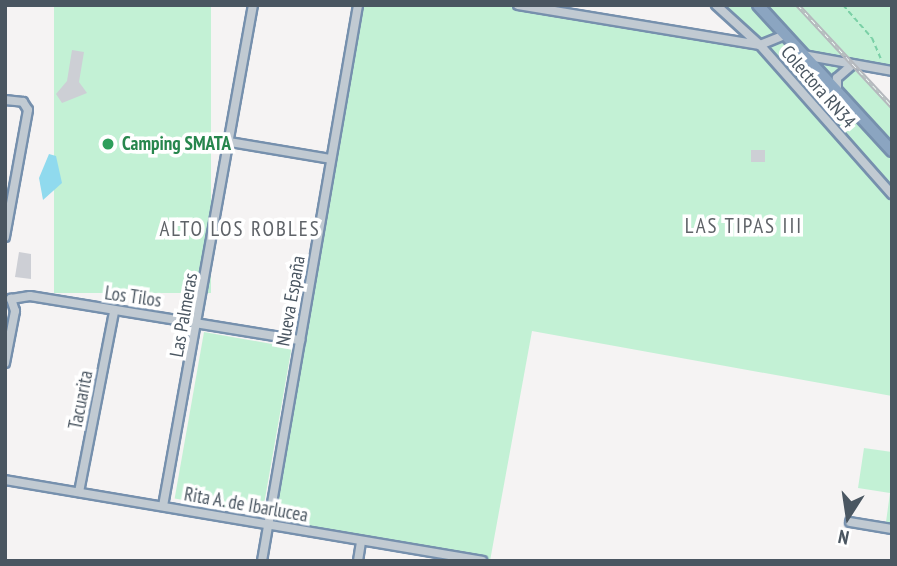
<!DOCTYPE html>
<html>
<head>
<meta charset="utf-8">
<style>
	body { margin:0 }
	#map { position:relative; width:897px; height:566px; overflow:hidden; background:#f5f3f3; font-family:"PT Sans Narrow",sans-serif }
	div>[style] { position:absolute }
	.green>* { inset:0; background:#c3f1d5; transform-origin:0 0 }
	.water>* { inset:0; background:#90daee }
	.building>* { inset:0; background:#cdcfd5; transform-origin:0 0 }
	.path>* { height:2px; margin-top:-1px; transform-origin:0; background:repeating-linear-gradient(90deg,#7ad0a6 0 5px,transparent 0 8.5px) }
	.roads { filter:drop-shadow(2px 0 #7690ad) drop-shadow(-2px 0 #7690ad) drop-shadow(0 2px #7690ad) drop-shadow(0 -2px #7690ad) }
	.minor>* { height:8px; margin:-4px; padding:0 4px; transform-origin:4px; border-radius:4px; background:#c1cad2 }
	.highway>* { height:10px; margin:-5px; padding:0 5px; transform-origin:5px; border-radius:5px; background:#8ba5c1 }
	.rail>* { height:4.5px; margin-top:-2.25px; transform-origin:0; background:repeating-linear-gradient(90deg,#fff 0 5px,#b5b8bd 0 10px); box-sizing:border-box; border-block:2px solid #b5b8bd }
	.dots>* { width:19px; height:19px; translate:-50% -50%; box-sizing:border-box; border:4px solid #fff; border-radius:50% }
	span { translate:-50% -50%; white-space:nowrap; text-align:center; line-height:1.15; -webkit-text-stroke:7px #fff; paint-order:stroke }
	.street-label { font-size:19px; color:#4a5661 }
	.leisure-label { font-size:19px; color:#27864d; font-weight:700 }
	.left { translate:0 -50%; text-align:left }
	.neighbourhood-label { font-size:21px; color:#5f6368; letter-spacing:2px }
	.frame { position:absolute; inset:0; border:7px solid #4a5661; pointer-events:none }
	.north { position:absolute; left:813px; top:482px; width:70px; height:70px; -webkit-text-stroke:5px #fff; paint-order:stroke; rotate:192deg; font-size:19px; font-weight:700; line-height:28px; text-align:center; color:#4a5661 }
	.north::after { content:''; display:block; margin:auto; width:24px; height:32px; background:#4a5661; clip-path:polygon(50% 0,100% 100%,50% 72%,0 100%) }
</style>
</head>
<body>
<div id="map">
	<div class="green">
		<i style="left:54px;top:5px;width:157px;height:288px"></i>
		<i style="clip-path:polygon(358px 5px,518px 5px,758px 45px,716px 5px,892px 5px,892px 71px,854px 65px,892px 106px,892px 396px,532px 331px,490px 561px,268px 524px)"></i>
		<i style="left:204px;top:332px;width:89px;height:169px;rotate:10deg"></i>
		<i style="clip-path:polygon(864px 448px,892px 452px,892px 523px,886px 522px,890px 493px,858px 488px)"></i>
	</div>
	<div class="water">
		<i style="clip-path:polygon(49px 154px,56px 156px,62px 183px,43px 200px,39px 178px)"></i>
	</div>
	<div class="building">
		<i style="clip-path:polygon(72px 50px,84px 52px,79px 82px,87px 93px,62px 103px,56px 94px,67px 81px)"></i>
		<i style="left:751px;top:150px;width:14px;height:12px"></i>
		<i style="clip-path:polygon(19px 252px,31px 254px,31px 279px,15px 277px)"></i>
	</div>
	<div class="path">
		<i style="left:843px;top:5px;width:44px;rotate:48.7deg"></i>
		<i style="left:872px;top:38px;width:25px;rotate:67deg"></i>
	</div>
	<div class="roads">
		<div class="minor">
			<i style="left:518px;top:5px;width:245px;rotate:9.4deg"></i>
			<i style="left:760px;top:45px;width:27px;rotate:-22deg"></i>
			<i style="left:716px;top:5px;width:59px;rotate:42.3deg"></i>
			<i style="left:760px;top:45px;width:199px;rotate:48.5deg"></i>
			<i style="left:803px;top:55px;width:90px;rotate:10.2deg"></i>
			<i style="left:837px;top:91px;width:13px;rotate:-90deg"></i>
			<i style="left:837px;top:78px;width:21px;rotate:-41deg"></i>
			<i style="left:5px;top:100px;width:18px;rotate:6deg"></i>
			<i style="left:23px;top:102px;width:9px;rotate:58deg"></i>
			<i style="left:28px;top:110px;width:129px;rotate:100.3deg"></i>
			<i style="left:230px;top:142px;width:102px;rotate:9.6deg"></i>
			<i style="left:11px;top:299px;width:19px;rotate:-9deg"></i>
			<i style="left:30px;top:296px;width:274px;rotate:9.3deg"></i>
			<i style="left:5px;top:363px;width:53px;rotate:-79.1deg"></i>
			<i style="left:15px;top:311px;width:13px;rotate:-108deg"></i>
			<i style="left:5px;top:480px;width:484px;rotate:9.6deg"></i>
			<i style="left:79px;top:492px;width:183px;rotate:-79deg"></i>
			<i style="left:163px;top:506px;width:509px;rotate:-79.82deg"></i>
			<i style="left:850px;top:522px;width:43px;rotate:9.5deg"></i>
			<i style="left:262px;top:561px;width:564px;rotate:-80.2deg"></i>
			<i style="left:358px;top:561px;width:20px;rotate:-81deg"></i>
		</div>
		<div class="highway">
			<i style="left:758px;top:5px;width:198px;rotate:47.5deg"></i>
		</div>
	</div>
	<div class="rail">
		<i style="left:798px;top:5px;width:138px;rotate:47.1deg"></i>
	</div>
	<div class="dots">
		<i style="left:108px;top:144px;background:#2e9e5b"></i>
	</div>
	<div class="street-label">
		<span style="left:818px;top:87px;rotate:49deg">Colectora RN34</span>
		<span style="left:133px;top:297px;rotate:8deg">Los Tilos</span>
		<span style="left:291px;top:301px;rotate:-80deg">Nueva España</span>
		<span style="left:184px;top:315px;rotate:-80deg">Las Palmeras</span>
		<span style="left:81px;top:400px;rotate:-79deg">Tacuarita</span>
		<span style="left:246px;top:505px;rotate:10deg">Rita A. de Ibarlucea</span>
	</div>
	<div class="leisure-label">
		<span class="left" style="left:122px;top:144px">Camping SMATA</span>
	</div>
	<div class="neighbourhood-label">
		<span style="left:744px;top:226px">LAS TIPAS III</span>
		<span style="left:240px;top:229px">ALTO LOS ROBLES</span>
	</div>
	<div class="frame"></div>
	<div class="north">N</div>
</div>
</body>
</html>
